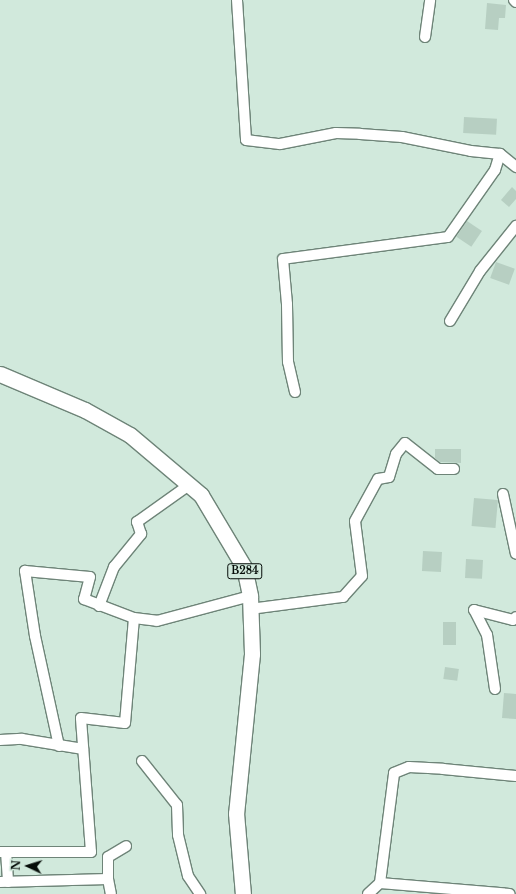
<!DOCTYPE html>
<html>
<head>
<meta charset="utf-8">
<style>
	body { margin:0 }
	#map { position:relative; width:516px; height:894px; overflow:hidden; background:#d1e9dc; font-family:"Libre Baskerville",serif }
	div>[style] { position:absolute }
	.building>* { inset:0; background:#b7cfc2; transform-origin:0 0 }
	.roads { filter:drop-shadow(1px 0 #6e8478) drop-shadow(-1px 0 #6e8478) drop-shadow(0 1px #6e8478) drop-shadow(0 -1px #6e8478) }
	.minor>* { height:10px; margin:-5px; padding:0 5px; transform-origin:5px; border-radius:5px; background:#fff }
	.primary>* { height:15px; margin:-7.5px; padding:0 7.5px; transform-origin:7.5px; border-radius:7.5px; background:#fff }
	span { translate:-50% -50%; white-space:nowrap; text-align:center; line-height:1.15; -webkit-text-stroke:3.5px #d1e9dc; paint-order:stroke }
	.shield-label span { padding:1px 3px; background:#d1e9dc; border:1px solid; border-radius:3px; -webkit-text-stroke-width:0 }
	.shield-label { font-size:10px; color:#060d09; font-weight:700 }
	.north { position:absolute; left:8px; top:846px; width:40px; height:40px; -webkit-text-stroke:3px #d1e9dc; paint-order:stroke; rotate:274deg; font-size:11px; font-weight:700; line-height:16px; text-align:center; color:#060d09 }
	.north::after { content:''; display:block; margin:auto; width:14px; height:18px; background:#060d09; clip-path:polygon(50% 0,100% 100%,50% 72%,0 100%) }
</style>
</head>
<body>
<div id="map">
	<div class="building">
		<i style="clip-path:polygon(487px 3px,506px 5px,505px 18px,499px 18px,498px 30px,485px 29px)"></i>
		<i style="left:464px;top:117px;width:33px;height:16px;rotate:3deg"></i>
		<i style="clip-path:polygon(512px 187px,516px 191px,516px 199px,509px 207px,501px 200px)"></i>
		<i style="left:467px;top:221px;width:18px;height:19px;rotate:34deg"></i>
		<i style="left:496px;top:262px;width:20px;height:17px;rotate:20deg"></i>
		<i style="clip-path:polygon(435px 449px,461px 449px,461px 463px,440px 462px,435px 458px)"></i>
		<i style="left:474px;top:498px;width:24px;height:28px;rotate:5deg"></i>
		<i style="left:423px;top:551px;width:19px;height:20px;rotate:3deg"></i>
		<i style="left:466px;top:559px;width:17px;height:19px;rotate:3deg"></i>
		<i style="left:443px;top:622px;width:13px;height:23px"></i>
		<i style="left:445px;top:667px;width:14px;height:12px;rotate:8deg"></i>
		<i style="clip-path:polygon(504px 693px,516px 694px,516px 719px,502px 718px)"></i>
	</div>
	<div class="roads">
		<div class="minor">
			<i style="left:237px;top:0;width:140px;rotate:86.3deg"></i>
			<i style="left:246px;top:140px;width:34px;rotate:7deg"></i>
			<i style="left:280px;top:144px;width:57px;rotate:-11.1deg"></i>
			<i style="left:336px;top:133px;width:24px;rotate:2deg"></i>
			<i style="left:360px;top:134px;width:42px;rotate:4.1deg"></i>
			<i style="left:402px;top:137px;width:70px;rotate:11.5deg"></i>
			<i style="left:471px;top:151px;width:29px;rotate:6deg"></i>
			<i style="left:514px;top:0;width:3px;rotate:45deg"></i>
			<i style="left:425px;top:37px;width:37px;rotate:-82deg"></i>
			<i style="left:450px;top:321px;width:58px;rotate:-59deg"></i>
			<i style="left:480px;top:271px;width:58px;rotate:-51.3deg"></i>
			<i style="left:295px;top:392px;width:31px;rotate:-103deg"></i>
			<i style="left:288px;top:362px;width:58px;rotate:-91deg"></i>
			<i style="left:287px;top:304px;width:45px;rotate:-95.1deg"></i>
			<i style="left:283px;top:259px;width:166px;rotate:-7.6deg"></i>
			<i style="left:448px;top:237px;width:82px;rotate:-55deg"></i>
			<i style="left:495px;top:170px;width:17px;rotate:-73deg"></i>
			<i style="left:500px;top:154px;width:21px;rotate:39deg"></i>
			<i style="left:503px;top:494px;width:61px;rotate:77.8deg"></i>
			<i style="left:99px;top:606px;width:42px;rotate:-69deg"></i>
			<i style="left:114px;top:567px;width:43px;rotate:-50.7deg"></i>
			<i style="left:141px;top:534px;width:13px;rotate:-108deg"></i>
			<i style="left:137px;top:522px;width:64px;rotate:-35.4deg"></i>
			<i style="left:250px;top:609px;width:94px;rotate:-7.4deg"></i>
			<i style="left:343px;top:597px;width:28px;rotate:-48deg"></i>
			<i style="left:362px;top:576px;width:55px;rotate:-97.3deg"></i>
			<i style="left:355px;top:521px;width:48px;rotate:-61.3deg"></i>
			<i style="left:378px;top:479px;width:11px;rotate:-10deg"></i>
			<i style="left:389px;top:477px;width:24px;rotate:-73deg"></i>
			<i style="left:396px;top:454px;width:14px;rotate:-51deg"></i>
			<i style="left:405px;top:443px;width:42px;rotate:38.2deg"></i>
			<i style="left:438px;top:469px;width:16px"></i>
			<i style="left:495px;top:689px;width:55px;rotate:-98.4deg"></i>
			<i style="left:487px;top:635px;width:28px;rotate:-117deg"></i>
			<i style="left:474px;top:610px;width:40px;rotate:14.4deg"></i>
			<i style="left:513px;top:620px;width:4px;rotate:-45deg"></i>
			<i style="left:0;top:740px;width:22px;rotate:-3deg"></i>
			<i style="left:22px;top:739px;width:62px;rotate:9.3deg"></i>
			<i style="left:59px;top:746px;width:113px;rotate:-102.3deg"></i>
			<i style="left:35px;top:636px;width:66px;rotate:-98.7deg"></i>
			<i style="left:25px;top:571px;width:65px;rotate:5.3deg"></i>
			<i style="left:90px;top:577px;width:23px;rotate:105deg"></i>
			<i style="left:84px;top:599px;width:53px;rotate:20.8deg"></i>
			<i style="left:142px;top:761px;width:56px;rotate:51.5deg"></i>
			<i style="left:177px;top:805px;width:30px;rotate:88deg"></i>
			<i style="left:178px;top:835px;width:42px;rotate:76.3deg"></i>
			<i style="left:188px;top:876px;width:22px;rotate:56deg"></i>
			<i style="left:0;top:852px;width:6px"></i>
			<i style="left:6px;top:852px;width:30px;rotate:86deg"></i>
			<i style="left:6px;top:852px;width:85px"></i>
			<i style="left:91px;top:852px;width:134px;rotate:-94.3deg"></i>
			<i style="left:81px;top:718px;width:44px;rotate:6.5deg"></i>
			<i style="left:125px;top:723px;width:105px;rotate:-85.1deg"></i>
			<i style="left:134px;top:618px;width:23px;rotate:7deg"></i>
			<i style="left:157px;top:621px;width:96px;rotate:-15deg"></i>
			<i style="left:108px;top:879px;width:22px;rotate:-90deg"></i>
			<i style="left:108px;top:857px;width:21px;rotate:-31deg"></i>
			<i style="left:0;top:882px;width:108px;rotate:-1.6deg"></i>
			<i style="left:108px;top:879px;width:15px;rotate:79deg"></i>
			<i style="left:380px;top:883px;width:130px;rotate:4.8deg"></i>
			<i style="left:368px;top:894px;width:16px;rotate:-43deg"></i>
			<i style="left:380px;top:883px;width:111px;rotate:-82.7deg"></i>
			<i style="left:394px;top:773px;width:16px;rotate:-22deg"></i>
			<i style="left:409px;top:767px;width:34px;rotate:3deg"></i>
			<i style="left:443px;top:769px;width:73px;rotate:5.5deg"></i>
		</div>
		<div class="primary">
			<i style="left:0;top:374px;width:92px;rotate:23deg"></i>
			<i style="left:85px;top:410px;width:51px;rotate:29.1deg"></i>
			<i style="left:130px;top:435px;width:93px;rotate:40.2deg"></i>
			<i style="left:201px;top:495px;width:84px;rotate:59.2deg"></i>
			<i style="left:244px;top:567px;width:30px;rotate:78deg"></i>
			<i style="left:250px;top:596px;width:58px;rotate:88deg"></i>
			<i style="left:252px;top:654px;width:160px;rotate:95.7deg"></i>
			<i style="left:236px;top:813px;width:81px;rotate:85.1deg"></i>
		</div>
	</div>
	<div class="shield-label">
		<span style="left:245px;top:571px">B284</span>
	</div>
	<div class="north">N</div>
</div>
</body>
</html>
